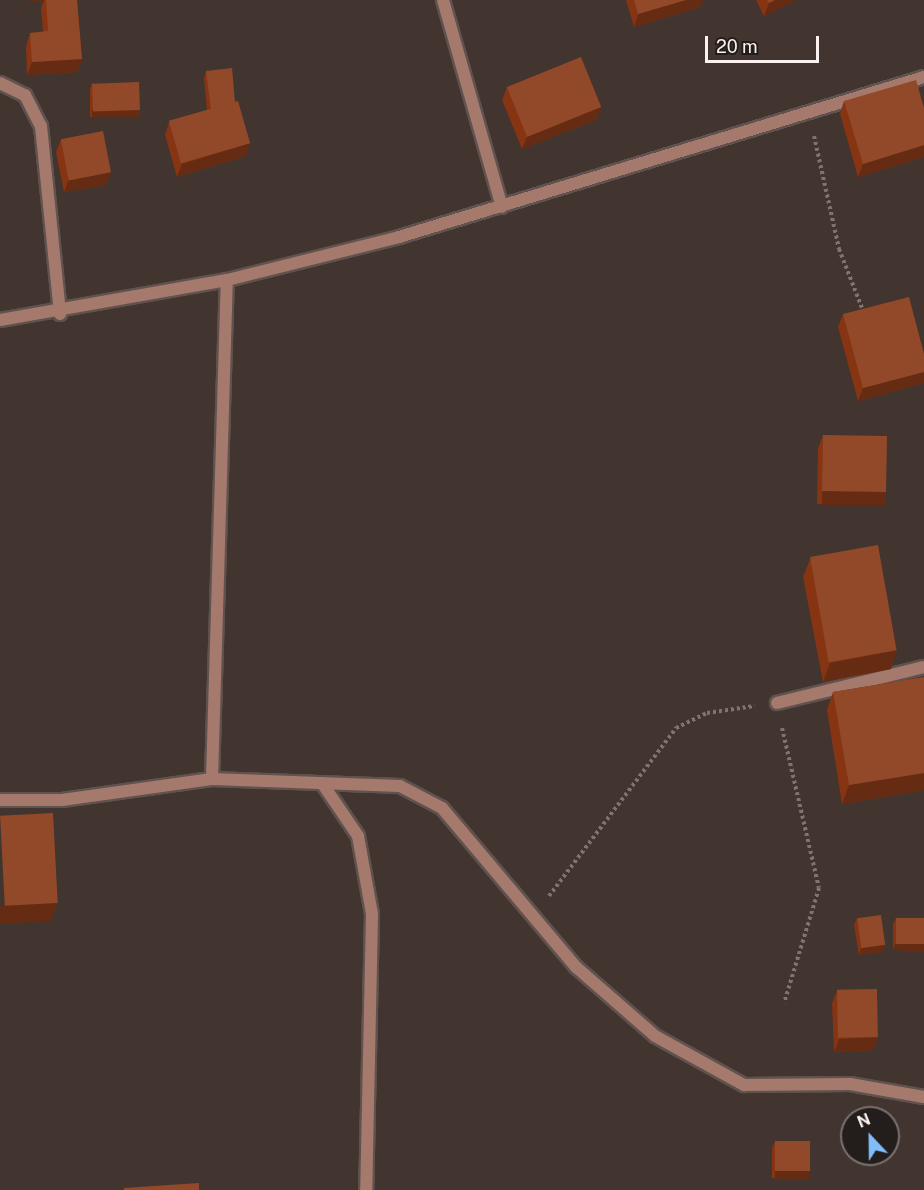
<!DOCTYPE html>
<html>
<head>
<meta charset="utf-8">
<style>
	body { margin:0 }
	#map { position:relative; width:924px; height:1190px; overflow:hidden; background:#42342f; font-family:"Public Sans",sans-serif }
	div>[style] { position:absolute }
	.path>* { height:4px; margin-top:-2px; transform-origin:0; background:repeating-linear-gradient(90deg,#807470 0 3px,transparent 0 6px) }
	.roads { filter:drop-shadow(2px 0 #60524e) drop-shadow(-2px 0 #60524e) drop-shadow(0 2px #60524e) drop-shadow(0 -2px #60524e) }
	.minor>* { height:12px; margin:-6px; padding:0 6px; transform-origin:6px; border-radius:6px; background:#a57a6c }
	.wall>* { inset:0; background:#863411 }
	.shaded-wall>* { inset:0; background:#652c13; transform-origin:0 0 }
	.building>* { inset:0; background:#924929; transform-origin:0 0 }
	span { translate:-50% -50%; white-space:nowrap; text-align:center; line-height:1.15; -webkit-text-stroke:5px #231d1b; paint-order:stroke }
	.north { position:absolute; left:840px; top:1106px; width:60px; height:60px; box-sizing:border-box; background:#231d1b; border:2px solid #797270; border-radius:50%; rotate:338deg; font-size:16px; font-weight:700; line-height:24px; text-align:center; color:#fbf2ef }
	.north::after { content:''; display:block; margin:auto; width:21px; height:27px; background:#80bdfa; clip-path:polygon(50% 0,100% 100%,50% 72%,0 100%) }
	.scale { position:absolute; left:705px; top:36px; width:114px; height:27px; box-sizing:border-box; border:3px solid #fbf2ef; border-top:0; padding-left:8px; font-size:18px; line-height:21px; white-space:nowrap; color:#fbf2ef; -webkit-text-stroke:4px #231d1b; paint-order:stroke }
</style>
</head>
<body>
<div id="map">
	<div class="path">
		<i style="left:814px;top:136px;width:116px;rotate:77.5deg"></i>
		<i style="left:839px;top:249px;width:69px;rotate:68.7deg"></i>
		<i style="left:782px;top:728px;width:164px;rotate:77deg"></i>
		<i style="left:819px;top:888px;width:120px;rotate:106.9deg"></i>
		<i style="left:549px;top:896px;width:211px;rotate:-52.9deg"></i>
		<i style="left:676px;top:728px;width:34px;rotate:-26deg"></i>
		<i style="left:707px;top:713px;width:48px;rotate:-8.5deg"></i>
	</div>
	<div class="roads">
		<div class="minor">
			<i style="left:443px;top:0;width:215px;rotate:74.1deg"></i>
			<i style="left:0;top:83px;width:28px;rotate:26deg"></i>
			<i style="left:25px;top:95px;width:35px;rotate:63deg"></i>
			<i style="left:41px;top:126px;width:189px;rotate:84.2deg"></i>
			<i style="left:0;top:320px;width:230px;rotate:-10deg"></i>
			<i style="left:227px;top:280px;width:177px;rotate:-14deg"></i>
			<i style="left:399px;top:237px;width:549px;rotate:-16.95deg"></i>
			<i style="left:777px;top:703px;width:151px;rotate:-13.8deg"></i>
			<i style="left:212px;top:779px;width:499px;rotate:-88.3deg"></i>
			<i style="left:322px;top:783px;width:64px;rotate:55.8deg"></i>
			<i style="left:358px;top:836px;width:79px;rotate:79.8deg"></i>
			<i style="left:372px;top:914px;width:276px;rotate:91.2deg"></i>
			<i style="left:0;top:800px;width:62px"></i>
			<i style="left:62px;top:800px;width:151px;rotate:-8deg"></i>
			<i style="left:212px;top:779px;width:188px;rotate:2.1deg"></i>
			<i style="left:400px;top:786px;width:47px;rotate:27.6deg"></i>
			<i style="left:442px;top:808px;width:208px;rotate:49.9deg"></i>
			<i style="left:576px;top:967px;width:105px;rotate:41.1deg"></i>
			<i style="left:655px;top:1036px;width:102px;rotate:28.8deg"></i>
			<i style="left:744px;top:1085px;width:106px;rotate:-0.5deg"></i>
			<i style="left:850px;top:1084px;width:75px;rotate:10deg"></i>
		</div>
	</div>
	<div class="wall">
		<i style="clip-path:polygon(30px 0,77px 0,82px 59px,77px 72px,27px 75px,26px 46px,30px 33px,43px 32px,41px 8px,43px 2px,30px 2px)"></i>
		<i style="clip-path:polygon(626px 0,703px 0,700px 7px,634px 27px)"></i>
		<i style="clip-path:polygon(756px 0,796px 0,764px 16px)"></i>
		<i style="clip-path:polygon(206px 71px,235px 102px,246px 156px,177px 177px,165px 135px,169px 122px,207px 111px,204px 78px)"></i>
		<i style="clip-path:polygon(92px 83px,140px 110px,137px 117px,90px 117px,90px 89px)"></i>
		<i style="clip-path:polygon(507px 87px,601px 107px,596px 120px,522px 149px,502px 100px)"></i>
		<i style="clip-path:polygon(844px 101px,924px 108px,924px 157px,858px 177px,840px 114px)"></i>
		<i style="clip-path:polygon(61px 139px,106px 185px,64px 192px,56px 152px)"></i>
		<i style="clip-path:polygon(843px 314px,924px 383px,858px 401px,838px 327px)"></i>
		<i style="clip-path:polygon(823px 435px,886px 491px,882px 504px,817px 504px,818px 448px)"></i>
		<i style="clip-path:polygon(810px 559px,891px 669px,823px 682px,803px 577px)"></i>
		<i style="clip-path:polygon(924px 677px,924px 790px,842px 804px,827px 710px,833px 692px)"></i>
		<i style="clip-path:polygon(857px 918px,885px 945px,883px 952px,859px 955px,854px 925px)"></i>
		<i style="clip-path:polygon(896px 918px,924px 918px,924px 951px,893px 950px,893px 924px)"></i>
		<i style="clip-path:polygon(837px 991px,878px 1037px,873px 1050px,834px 1052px,832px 1003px)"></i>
		<i style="clip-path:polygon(775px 1141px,808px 1178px,772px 1178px,772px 1148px)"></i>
	</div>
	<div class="shaded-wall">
		<i style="left:30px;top:0;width:14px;height:2px"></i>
		<i style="clip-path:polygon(686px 0,703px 0,700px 7px,634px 27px,638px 14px)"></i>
		<i style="clip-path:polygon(775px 0,796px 0,764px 16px,769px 3px)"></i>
		<i style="clip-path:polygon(82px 59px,77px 72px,27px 75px,32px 62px)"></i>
		<i style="clip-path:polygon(601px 107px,596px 120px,522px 149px,527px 136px)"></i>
		<i style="left:92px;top:110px;width:48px;height:7px"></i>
		<i style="clip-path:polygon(250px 143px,246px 156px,177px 177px,182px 164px)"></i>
		<i style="clip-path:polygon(924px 145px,924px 157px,858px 177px,863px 164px)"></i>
		<i style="clip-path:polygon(111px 172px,106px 185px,64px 192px,69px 179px)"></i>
		<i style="clip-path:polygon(924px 372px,924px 383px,858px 401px,863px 388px)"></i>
		<i style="left:822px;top:491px;width:64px;height:14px"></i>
		<i style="clip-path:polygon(897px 650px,891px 669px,823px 682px,830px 663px)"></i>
		<i style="clip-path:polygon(924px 773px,924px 790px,842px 804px,849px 785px)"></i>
		<i style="clip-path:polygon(57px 903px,51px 921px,0 924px,0 906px)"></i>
		<i style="clip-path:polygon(895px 944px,924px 944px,924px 951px,893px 950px)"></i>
		<i style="clip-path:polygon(885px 945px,883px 952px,859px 955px,861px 948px)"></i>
		<i style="clip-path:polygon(878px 1037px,873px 1050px,834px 1052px,839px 1039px)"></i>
		<i style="left:775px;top:1171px;width:35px;height:8px"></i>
	</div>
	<div class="building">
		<i style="clip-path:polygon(46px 0,77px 0,82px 59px,32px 62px,30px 33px,48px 31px)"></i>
		<i style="clip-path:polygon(634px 0,686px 0,638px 14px)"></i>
		<i style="clip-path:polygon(767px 0,775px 0,769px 3px)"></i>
		<i style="left:581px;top:57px;width:54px;height:80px;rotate:68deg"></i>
		<i style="clip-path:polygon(232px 68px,235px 102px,211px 110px,206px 71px)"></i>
		<i style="clip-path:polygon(916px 80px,924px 108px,924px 145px,863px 164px,844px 101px)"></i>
		<i style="left:139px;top:82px;width:28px;height:47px;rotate:88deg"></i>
		<i style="left:238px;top:101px;width:44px;height:72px;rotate:74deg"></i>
		<i style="left:103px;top:131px;width:42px;height:43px;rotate:79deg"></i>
		<i style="clip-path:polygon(909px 297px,924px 354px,924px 372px,863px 388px,843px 314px)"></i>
		<i style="left:823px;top:435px;width:64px;height:56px;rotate:1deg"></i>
		<i style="left:878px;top:545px;width:107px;height:69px;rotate:80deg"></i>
		<i style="clip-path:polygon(924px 677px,924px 773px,849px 785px,833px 692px)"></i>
		<i style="left:53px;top:813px;width:90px;height:53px;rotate:87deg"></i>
		<i style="left:881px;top:915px;width:30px;height:24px;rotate:82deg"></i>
		<i style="left:896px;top:918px;width:28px;height:26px"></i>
		<i style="left:877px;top:989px;width:48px;height:40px;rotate:89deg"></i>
		<i style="left:775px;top:1141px;width:35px;height:30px"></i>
		<i style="clip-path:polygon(199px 1183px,199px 1190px,124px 1190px,124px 1188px)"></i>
	</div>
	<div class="north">N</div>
	<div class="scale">20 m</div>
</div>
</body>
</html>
